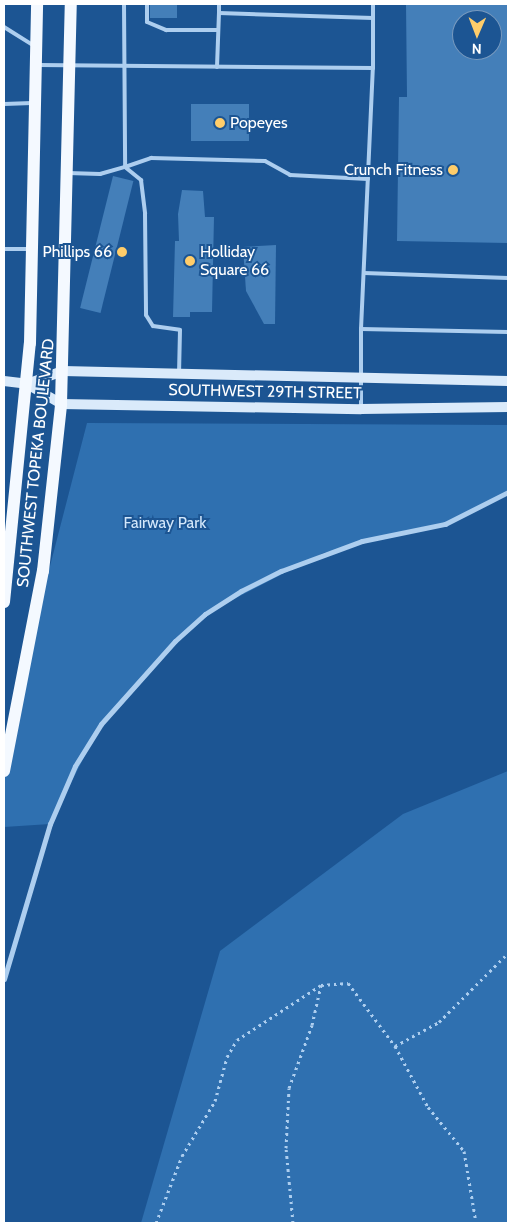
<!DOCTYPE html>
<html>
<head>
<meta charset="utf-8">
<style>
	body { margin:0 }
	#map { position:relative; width:512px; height:1227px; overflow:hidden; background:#1c5593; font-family:Cabin,sans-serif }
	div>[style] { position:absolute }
	.green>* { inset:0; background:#2f70b0 }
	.building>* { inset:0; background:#447fb9; transform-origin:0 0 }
	.path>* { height:3px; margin-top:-1.5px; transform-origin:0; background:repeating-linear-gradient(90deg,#adceef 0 2.5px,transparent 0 6.5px) }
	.lane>* { height:4px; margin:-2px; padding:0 2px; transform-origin:2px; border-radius:2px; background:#adceef }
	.street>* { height:5px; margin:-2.5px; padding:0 2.5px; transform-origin:2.5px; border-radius:2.5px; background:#adceef }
	.secondary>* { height:10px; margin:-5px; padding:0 5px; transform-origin:5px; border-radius:5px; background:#daeafa }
	.primary>* { height:12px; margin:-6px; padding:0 6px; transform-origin:6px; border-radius:6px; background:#f4f9ff }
	.dots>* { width:14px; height:14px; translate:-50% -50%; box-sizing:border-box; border:2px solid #1c5593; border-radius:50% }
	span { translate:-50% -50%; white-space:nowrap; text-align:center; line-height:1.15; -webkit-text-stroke:4px #1c5593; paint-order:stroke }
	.poi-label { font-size:16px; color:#fff }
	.left { translate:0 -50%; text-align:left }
	.right { translate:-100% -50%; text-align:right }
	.street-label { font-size:16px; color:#fff }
	.park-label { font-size:16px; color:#d3e7fa }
	.frame { position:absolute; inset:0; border:5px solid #fff; pointer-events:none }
	.north { position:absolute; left:452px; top:10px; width:50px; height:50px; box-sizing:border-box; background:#1c5593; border:1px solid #7799be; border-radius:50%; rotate:181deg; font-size:14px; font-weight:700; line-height:20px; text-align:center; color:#fff }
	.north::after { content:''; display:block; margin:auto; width:18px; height:22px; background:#ffcd6a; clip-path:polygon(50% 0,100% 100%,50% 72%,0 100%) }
</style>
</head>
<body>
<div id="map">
	<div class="green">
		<i style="clip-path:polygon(87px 423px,508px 425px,508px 491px,445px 524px,323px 553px,205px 614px,101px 724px,50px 824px,4px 827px,4px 744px)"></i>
		<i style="clip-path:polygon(508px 771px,508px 1223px,141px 1223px,220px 951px,403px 814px)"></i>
	</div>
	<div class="building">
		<i style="left:150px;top:4px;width:27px;height:14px"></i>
		<i style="clip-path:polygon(evenodd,406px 4px,508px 4px,508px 243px,397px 241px,399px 97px,407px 97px,406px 4px,462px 20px,492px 20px,492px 50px,462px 50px,462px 20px)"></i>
		<i style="left:191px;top:104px;width:58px;height:37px"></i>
		<i style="left:113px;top:176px;width:21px;height:136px;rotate:14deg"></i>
		<i style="clip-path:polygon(182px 190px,203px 191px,205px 217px,214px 217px,212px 312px,190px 312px,190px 317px,173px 317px,175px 241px,179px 241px,178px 214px)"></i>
		<i style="clip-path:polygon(276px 245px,275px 324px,264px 324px,246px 291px,243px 247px)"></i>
	</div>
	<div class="path">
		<i style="left:395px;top:1046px;width:69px;rotate:61.6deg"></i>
		<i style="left:428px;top:1107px;width:57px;rotate:50.7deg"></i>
		<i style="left:464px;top:1151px;width:73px;rotate:80.5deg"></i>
		<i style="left:156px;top:1223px;width:72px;rotate:-68.8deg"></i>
		<i style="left:182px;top:1156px;width:64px;rotate:-59deg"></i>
		<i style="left:215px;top:1101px;width:46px;rotate:-74.7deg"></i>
		<i style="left:227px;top:1057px;width:20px;rotate:-60deg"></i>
		<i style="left:237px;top:1040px;width:100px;rotate:-33.2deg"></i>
		<i style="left:321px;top:985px;width:27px;rotate:-4deg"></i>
		<i style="left:348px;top:983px;width:79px;rotate:53.3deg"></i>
		<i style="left:395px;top:1046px;width:50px;rotate:-28.6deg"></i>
		<i style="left:439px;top:1022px;width:98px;rotate:-45deg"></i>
		<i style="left:293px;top:1223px;width:75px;rotate:-95.3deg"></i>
		<i style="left:286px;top:1148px;width:60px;rotate:-87.1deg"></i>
		<i style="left:289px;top:1088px;width:67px;rotate:-69.9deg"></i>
		<i style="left:312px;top:1025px;width:41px;rotate:-77.3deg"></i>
	</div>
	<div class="lane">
		<i style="left:124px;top:4px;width:163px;rotate:89.6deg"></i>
		<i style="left:125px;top:167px;width:28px;rotate:-19deg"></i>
		<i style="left:151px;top:158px;width:114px;rotate:1.5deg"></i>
		<i style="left:265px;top:161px;width:29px;rotate:29deg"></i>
		<i style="left:290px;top:175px;width:78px;rotate:2.9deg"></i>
		<i style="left:147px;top:4px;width:18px;rotate:90deg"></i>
		<i style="left:147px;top:22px;width:21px;rotate:23deg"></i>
		<i style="left:166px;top:30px;width:52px"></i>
		<i style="left:219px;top:13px;width:9px;rotate:-90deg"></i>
		<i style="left:4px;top:27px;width:36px;rotate:32deg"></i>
		<i style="left:38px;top:65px;width:335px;rotate:0.5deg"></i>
		<i style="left:217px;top:67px;width:54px;rotate:-87.9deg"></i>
		<i style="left:219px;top:13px;width:154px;rotate:1.9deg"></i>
		<i style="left:4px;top:104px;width:28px;rotate:-2deg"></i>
		<i style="left:68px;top:173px;width:32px;rotate:2deg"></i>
		<i style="left:100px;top:174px;width:26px;rotate:-16deg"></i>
		<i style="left:125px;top:167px;width:21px;rotate:39deg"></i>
		<i style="left:141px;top:180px;width:34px;rotate:83deg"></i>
		<i style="left:145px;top:214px;width:101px;rotate:89.4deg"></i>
		<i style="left:146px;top:315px;width:13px;rotate:58deg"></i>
		<i style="left:153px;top:326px;width:27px;rotate:8deg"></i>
		<i style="left:180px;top:330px;width:44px;rotate:91.3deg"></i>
		<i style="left:4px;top:249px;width:26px"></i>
		<i style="left:364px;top:273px;width:144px;rotate:2deg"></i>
		<i style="left:361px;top:329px;width:147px;rotate:1.2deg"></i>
		<i style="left:361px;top:409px;width:80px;rotate:-90deg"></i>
		<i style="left:361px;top:329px;width:261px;rotate:-87.4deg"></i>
		<i style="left:373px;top:68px;width:64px;rotate:-90deg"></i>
	</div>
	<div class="street">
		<i style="left:4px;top:979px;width:162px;rotate:-73.5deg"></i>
		<i style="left:50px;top:824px;width:63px;rotate:-66.7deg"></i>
		<i style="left:75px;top:766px;width:49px;rotate:-58.2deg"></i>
		<i style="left:101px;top:724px;width:111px;rotate:-48.3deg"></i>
		<i style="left:175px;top:641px;width:40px;rotate:-42deg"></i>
		<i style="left:205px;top:614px;width:43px;rotate:-32.6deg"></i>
		<i style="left:241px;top:591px;width:45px;rotate:-26.6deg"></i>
		<i style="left:281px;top:571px;width:86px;rotate:-20.3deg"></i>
		<i style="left:362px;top:541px;width:85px;rotate:-11.6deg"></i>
		<i style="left:445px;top:524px;width:71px;rotate:-26.9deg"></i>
	</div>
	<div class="secondary">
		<i style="left:4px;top:381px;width:23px;rotate:7deg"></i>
		<i style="left:27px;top:384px;width:39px;rotate:30deg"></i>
		<i style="left:61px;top:404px;width:300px;rotate:1deg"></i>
		<i style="left:361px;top:409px;width:147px;rotate:-0.8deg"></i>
		<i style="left:27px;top:384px;width:38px;rotate:-20deg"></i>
		<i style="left:63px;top:371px;width:445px;rotate:1.3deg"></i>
	</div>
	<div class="primary">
		<i style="left:4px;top:602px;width:260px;rotate:-84.3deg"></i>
		<i style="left:30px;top:343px;width:339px;rotate:-88.8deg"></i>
		<i style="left:4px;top:771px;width:204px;rotate:-79deg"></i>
		<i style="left:43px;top:571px;width:168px;rotate:-83.8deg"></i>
		<i style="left:61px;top:404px;width:400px;rotate:-88.6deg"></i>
	</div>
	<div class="dots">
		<i style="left:220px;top:123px;background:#ffcd6a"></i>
		<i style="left:453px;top:170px;background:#ffcd6a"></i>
		<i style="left:122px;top:252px;background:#ffcd6a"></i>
		<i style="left:190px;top:261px;background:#ffcd6a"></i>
	</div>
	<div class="poi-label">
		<span class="left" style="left:230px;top:123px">Popeyes</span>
		<span class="right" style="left:443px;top:170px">Crunch Fitness</span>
		<span class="right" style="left:112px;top:252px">Phillips 66</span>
		<span class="left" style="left:200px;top:261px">Holliday<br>Square 66</span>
	</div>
	<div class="street-label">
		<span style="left:265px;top:392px;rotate:1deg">SOUTHWEST 29TH STREET</span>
		<span style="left:36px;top:463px;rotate:-84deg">SOUTHWEST TOPEKA BOULEVARD</span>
	</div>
	<div class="park-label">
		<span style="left:165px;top:523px">Fairway Park</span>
	</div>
	<div class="frame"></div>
	<div class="north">N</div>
</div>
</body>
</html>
